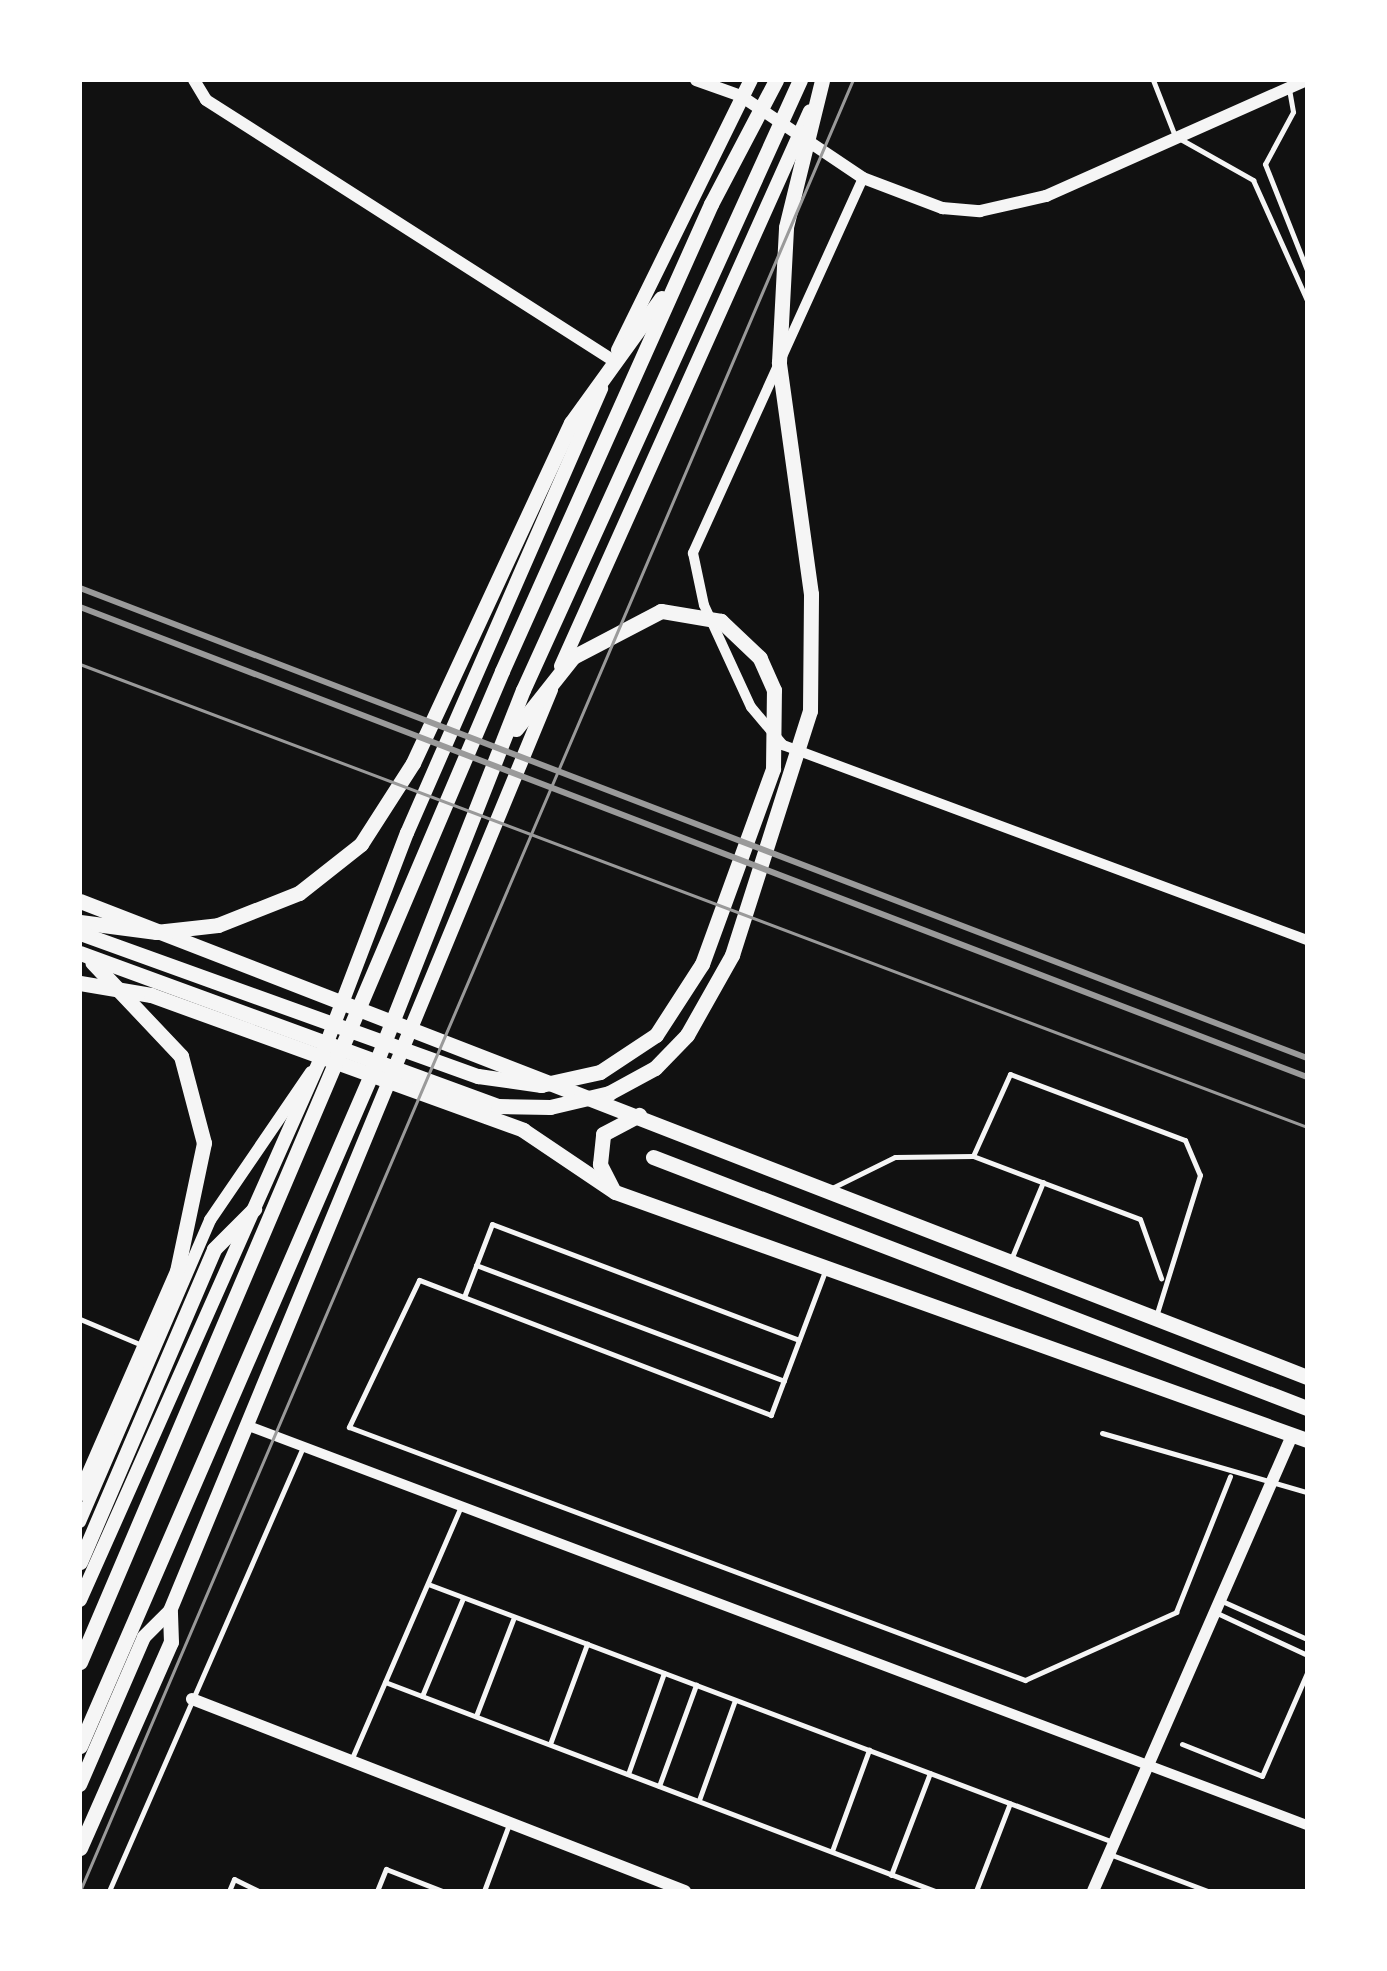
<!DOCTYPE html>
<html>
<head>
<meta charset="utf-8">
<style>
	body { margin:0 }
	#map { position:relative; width:1387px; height:1971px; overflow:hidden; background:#111; font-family:"Libre Baskerville",serif }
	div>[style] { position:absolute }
	.service>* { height:5px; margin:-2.5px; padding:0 2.5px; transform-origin:2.5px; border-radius:2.5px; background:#f5f5f5 }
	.minor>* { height:10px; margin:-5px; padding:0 5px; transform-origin:5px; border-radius:5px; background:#f5f5f5 }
	.tertiary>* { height:12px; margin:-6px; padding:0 6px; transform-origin:6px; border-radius:6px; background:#f5f5f5 }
	.secondary>* { height:14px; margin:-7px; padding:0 7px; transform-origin:7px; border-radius:7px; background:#f5f5f5 }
	.primary>* { height:15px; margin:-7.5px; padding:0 7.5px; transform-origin:7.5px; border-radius:7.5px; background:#f5f5f5 }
	.trunk>* { height:15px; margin:-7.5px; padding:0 7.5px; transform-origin:7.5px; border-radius:7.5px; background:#f5f5f5 }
	.tram>* { height:2.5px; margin:-1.25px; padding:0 1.25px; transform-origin:1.25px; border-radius:1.25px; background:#9a9a9a }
	.rail>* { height:6px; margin:-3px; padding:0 3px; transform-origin:3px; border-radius:3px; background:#9a9a9a }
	span { translate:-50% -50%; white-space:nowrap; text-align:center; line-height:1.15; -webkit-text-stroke:9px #fff; paint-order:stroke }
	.frame { position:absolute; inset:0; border:82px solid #fff; pointer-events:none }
</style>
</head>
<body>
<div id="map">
	<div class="service">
		<i style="left:1153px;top:80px;width:60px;rotate:68.6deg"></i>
		<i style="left:1175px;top:136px;width:90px;rotate:29.4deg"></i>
		<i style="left:1253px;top:180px;width:132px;rotate:65.8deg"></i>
		<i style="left:1289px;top:89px;width:23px;rotate:80deg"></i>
		<i style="left:1293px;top:112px;width:59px;rotate:118.3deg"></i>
		<i style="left:1265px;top:164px;width:114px;rotate:68.4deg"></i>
		<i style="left:973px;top:1156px;width:90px;rotate:-65.7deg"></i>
		<i style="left:1010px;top:1074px;width:187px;rotate:20.7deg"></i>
		<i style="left:1185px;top:1140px;width:38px;rotate:67deg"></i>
		<i style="left:1200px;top:1175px;width:145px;rotate:107.3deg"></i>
		<i style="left:832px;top:1188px;width:70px;rotate:-26.2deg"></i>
		<i style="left:895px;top:1157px;width:78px;rotate:-0.7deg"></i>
		<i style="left:973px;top:1156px;width:178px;rotate:20.7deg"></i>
		<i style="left:1140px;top:1219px;width:63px;rotate:70.4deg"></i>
		<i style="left:1012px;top:1257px;width:81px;rotate:-67.5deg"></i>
		<i style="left:476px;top:1265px;width:329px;rotate:20.6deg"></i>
		<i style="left:825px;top:1271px;width:154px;rotate:110.6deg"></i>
		<i style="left:771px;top:1415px;width:377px;rotate:-159deg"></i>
		<i style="left:419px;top:1280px;width:163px;rotate:115.5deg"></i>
		<i style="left:349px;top:1427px;width:722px;rotate:20.52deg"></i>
		<i style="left:1025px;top:1680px;width:166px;rotate:-24.2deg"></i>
		<i style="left:1176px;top:1612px;width:146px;rotate:-68.3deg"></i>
		<i style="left:464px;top:1297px;width:78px;rotate:-69deg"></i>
		<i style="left:492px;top:1224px;width:328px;rotate:20.7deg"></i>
		<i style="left:80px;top:1319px;width:67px;rotate:22.8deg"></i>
		<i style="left:1102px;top:1433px;width:213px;rotate:16.1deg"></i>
		<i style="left:428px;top:1584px;width:732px;rotate:20.64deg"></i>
		<i style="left:1222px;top:1601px;width:93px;rotate:24.1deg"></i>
		<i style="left:1217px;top:1613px;width:99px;rotate:25deg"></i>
		<i style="left:385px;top:1682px;width:588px;rotate:20.81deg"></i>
		<i style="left:422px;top:1696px;width:106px;rotate:-67.3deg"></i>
		<i style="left:476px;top:1716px;width:106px;rotate:-69deg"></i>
		<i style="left:550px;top:1744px;width:107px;rotate:-69.7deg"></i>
		<i style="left:1182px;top:1744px;width:86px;rotate:21.8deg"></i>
		<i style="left:1262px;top:1776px;width:112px;rotate:-66.4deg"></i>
		<i style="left:352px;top:1758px;width:272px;rotate:-66.6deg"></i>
		<i style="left:628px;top:1774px;width:107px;rotate:-70.4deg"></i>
		<i style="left:659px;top:1786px;width:108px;rotate:-69.9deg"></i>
		<i style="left:699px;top:1800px;width:106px;rotate:-70.2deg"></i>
		<i style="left:832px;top:1851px;width:108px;rotate:-69.9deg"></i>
		<i style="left:1112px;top:1855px;width:103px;rotate:20.6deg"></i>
		<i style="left:891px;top:1875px;width:109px;rotate:-69.1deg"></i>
		<i style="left:109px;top:1891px;width:484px;rotate:-66.4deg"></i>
		<i style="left:229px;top:1891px;width:13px;rotate:-67deg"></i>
		<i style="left:234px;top:1879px;width:28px;rotate:26deg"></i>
		<i style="left:377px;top:1891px;width:24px;rotate:-68deg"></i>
		<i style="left:386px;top:1869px;width:60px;rotate:21.4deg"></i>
		<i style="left:484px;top:1891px;width:72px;rotate:-69.5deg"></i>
		<i style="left:976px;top:1891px;width:94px;rotate:-68.9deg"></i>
	</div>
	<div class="minor">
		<i style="left:863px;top:178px;width:412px;rotate:114.4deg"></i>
		<i style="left:693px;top:553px;width:53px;rotate:78.1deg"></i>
		<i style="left:704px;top:605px;width:112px;rotate:65.3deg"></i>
		<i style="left:751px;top:707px;width:50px;rotate:49.9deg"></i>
		<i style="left:783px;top:745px;width:559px;rotate:20.41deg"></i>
		<i style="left:246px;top:1425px;width:1134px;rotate:20.66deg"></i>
	</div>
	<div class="tertiary">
		<i style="left:194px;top:80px;width:23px;rotate:59deg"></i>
		<i style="left:206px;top:100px;width:483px;rotate:32.6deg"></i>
		<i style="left:696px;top:80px;width:48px;rotate:19.6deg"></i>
		<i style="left:741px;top:96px;width:147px;rotate:33.9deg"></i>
		<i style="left:863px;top:178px;width:85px;rotate:20.8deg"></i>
		<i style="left:942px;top:208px;width:38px;rotate:5deg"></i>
		<i style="left:980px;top:211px;width:68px;rotate:-12.8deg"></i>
		<i style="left:1046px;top:196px;width:286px;rotate:-24deg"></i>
		<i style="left:80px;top:1522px;width:329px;rotate:-66.7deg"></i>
		<i style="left:210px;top:1220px;width:179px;rotate:-55.7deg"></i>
		<i style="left:192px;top:1699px;width:529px;rotate:21.28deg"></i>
		<i style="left:1093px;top:1891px;width:494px;rotate:-66.4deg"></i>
	</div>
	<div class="secondary">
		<i style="left:618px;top:350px;width:301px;rotate:-63.8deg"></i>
		<i style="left:561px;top:666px;width:608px;rotate:-65.84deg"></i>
		<i style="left:80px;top:1600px;width:593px;rotate:-66.03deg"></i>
		<i style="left:321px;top:1058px;width:241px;rotate:-69.1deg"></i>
		<i style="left:407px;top:833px;width:485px;rotate:-66.4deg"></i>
		<i style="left:80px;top:1785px;width:161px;rotate:-66.6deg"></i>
		<i style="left:144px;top:1637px;width:37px;rotate:-45deg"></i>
		<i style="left:170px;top:1611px;width:997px;rotate:-67.53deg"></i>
	</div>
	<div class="primary">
		<i style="left:80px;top:901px;width:1316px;rotate:21.2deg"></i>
		<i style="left:80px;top:983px;width:72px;rotate:9.6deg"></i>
		<i style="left:151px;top:995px;width:396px;rotate:19.9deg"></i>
		<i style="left:523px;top:1130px;width:111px;rotate:34deg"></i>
		<i style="left:615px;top:1192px;width:735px;rotate:19.72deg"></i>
		<i style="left:653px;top:1157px;width:701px;rotate:21deg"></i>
		<i style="left:613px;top:1190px;width:29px;rotate:-117deg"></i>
		<i style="left:600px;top:1164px;width:30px;rotate:-84deg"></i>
		<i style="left:603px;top:1134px;width:41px;rotate:-27.8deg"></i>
	</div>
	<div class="trunk">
		<i style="left:80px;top:922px;width:77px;rotate:7.5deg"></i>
		<i style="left:156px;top:932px;width:62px;rotate:-6.4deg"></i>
		<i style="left:218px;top:925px;width:87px;rotate:-21.6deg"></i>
		<i style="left:299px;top:893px;width:79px;rotate:-38.3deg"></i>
		<i style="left:361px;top:844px;width:96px;rotate:-57.3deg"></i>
		<i style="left:413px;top:763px;width:375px;rotate:-65.1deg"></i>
		<i style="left:571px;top:423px;width:154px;rotate:-54.2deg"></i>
		<i style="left:80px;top:933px;width:423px;rotate:19.8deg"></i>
		<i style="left:478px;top:1076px;width:64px;rotate:8.1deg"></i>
		<i style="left:541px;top:1085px;width:60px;rotate:-12.4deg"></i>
		<i style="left:600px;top:1072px;width:67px;rotate:-33.5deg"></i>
		<i style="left:656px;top:1035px;width:85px;rotate:-57.1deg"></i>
		<i style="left:702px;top:964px;width:208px;rotate:-70deg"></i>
		<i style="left:773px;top:769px;width:79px;rotate:-89.3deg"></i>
		<i style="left:774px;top:690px;width:35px;rotate:-114deg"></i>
		<i style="left:760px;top:658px;width:54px;rotate:-136.5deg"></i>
		<i style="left:721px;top:621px;width:61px;rotate:-170.5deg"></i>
		<i style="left:661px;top:611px;width:99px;rotate:152.4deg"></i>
		<i style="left:573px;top:657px;width:92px;rotate:128.4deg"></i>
		<i style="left:80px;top:953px;width:445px;rotate:20.1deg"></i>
		<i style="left:498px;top:1106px;width:52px;rotate:1.1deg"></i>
		<i style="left:550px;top:1107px;width:61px;rotate:-13.3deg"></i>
		<i style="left:609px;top:1093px;width:52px;rotate:-28.5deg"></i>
		<i style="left:655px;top:1068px;width:46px;rotate:-45.9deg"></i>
		<i style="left:687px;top:1035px;width:92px;rotate:-60.6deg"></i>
		<i style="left:732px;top:955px;width:256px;rotate:-72.3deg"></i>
		<i style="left:810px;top:711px;width:117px;rotate:-89.5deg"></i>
		<i style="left:811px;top:594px;width:234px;rotate:-97.9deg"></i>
		<i style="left:779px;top:362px;width:135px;rotate:-87deg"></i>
		<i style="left:786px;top:227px;width:151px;rotate:-76.2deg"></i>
		<i style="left:80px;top:1493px;width:242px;rotate:-66.4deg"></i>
		<i style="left:177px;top:1271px;width:131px;rotate:-78.1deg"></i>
		<i style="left:204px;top:1143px;width:90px;rotate:-104.8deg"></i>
		<i style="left:181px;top:1056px;width:129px;rotate:-133.4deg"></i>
		<i style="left:80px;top:1562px;width:340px;rotate:-66.8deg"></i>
		<i style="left:214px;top:1249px;width:57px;rotate:-45deg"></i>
		<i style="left:80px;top:1662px;width:1077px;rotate:-66.93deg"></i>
		<i style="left:502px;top:671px;width:512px;rotate:-65.89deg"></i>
		<i style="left:711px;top:204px;width:140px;rotate:-62.3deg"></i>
		<i style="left:80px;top:1746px;width:739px;rotate:-66.56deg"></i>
		<i style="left:374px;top:1068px;width:406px;rotate:-68.5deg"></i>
		<i style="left:523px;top:690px;width:670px;rotate:-65.58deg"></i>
		<i style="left:80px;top:1848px;width:225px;rotate:-66.2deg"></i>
		<i style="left:171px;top:1642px;width:31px;rotate:-92deg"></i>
	</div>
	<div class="tram">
		<i style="left:80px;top:664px;width:1311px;rotate:20.67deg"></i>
		<i style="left:80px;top:1891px;width:1969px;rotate:-66.89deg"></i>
	</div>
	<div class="rail">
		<i style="left:80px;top:588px;width:1314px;rotate:20.96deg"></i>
		<i style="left:80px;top:607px;width:1314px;rotate:20.96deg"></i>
	</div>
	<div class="frame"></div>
</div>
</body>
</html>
